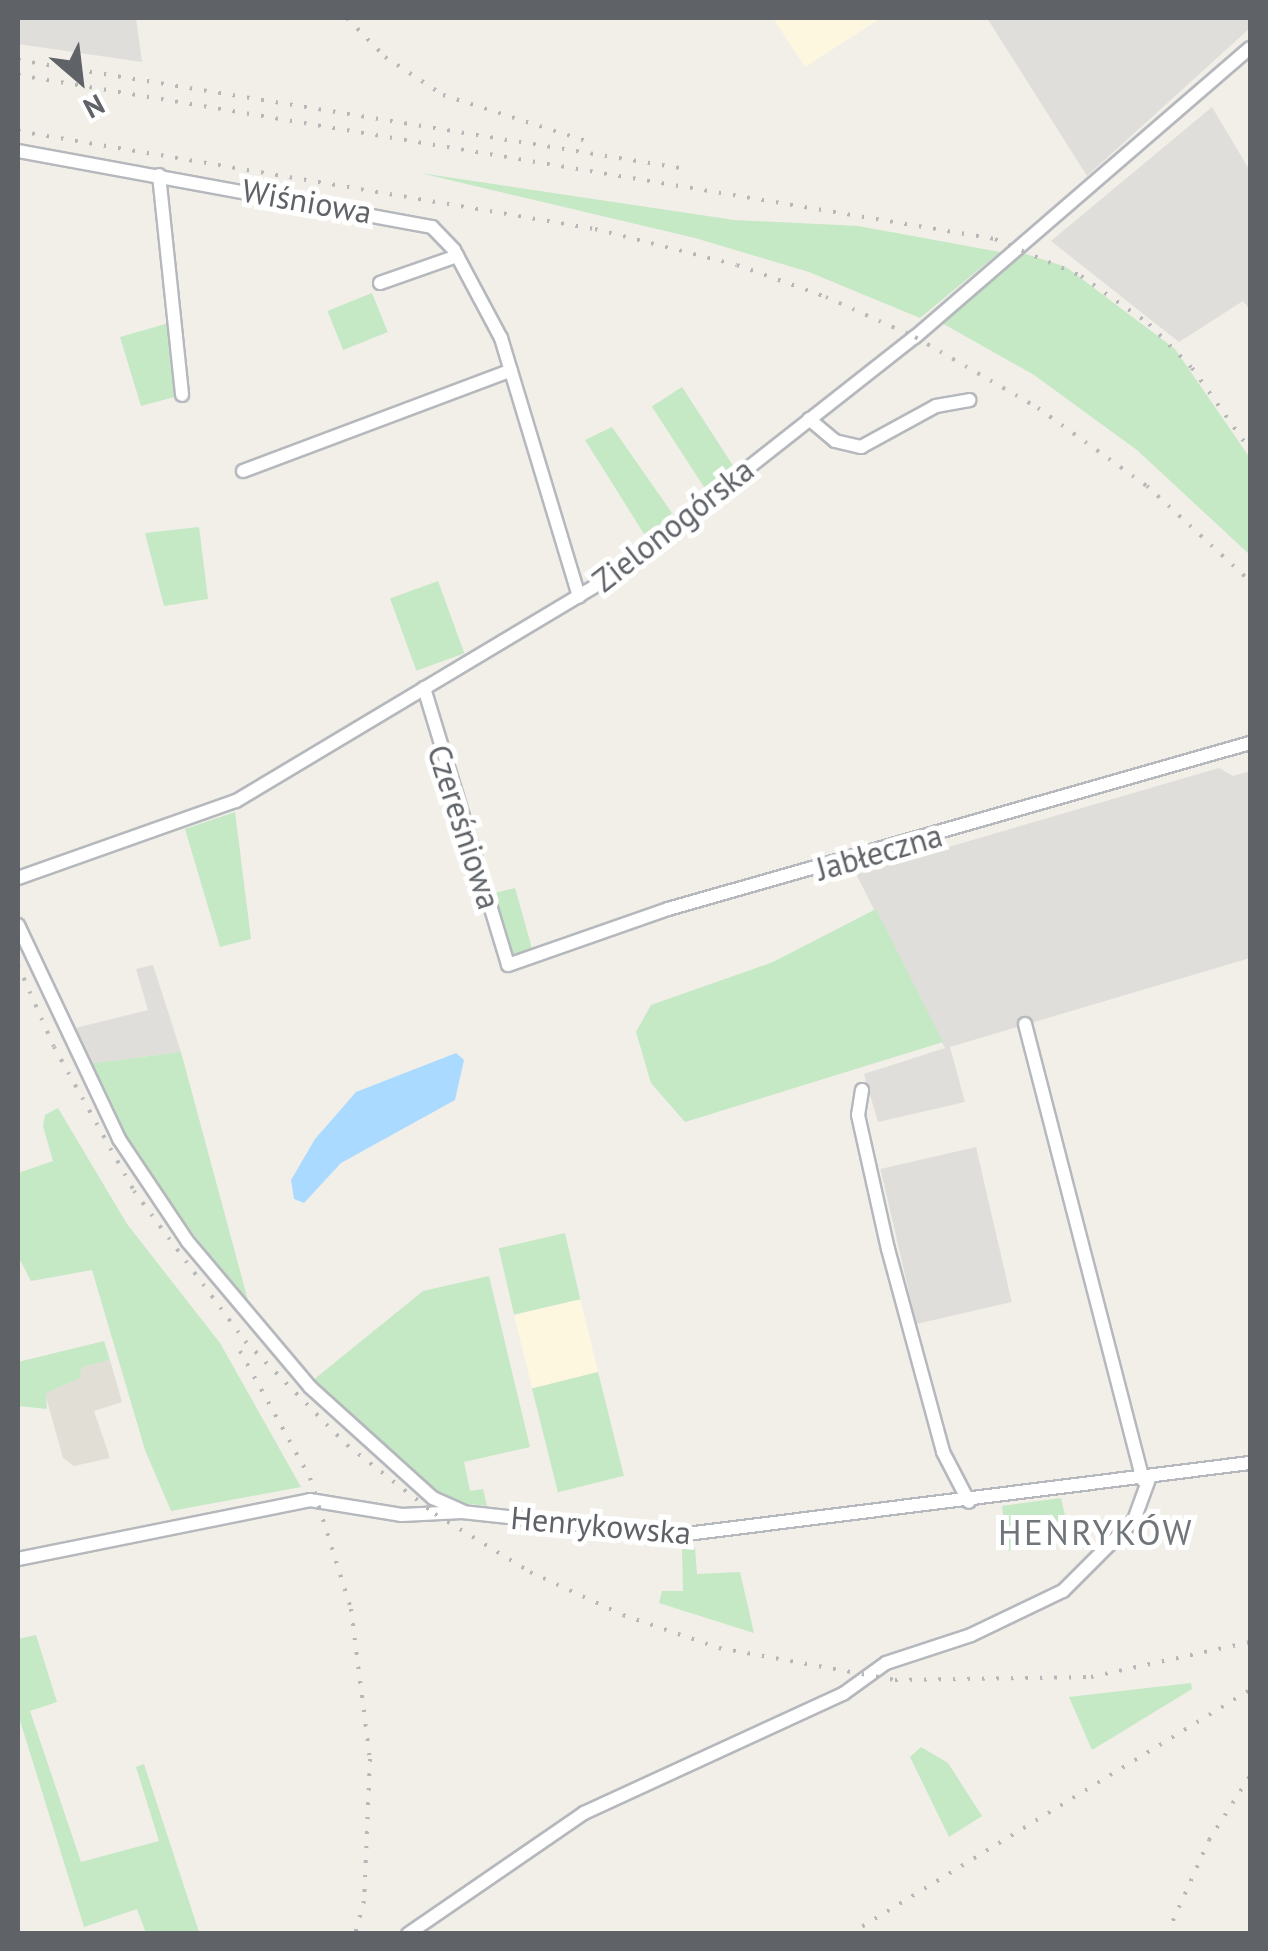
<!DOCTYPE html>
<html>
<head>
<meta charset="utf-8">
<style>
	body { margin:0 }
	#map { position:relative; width:1268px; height:1951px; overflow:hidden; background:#f1efe8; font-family:"PT Sans",sans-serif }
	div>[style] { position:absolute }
	.commercial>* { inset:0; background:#fef7e0; transform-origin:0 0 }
	.industrial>* { inset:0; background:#e0deda; transform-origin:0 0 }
	.education>* { inset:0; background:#e1ded6 }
	.green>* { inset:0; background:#c5e8c5; transform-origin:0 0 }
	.water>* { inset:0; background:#aadaff }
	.roads { filter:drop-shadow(2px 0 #b5b8bc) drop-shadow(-2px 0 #b5b8bc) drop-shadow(0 2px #b5b8bc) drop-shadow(0 -2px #b5b8bc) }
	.street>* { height:12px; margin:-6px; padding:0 6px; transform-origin:6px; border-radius:6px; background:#fff }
	.rail>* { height:4px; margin-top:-2px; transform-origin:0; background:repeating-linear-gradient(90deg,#b6b7b8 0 2.5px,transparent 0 14.5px) }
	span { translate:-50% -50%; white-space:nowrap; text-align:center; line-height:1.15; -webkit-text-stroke:10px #fff; paint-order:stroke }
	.street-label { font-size:32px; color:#5f6368 }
	.neighbourhood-label { font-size:35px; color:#70757a; letter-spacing:2.5px }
	.frame { position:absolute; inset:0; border:20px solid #5f6368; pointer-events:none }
	.north { position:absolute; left:30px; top:30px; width:100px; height:100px; -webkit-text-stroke:8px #fff; paint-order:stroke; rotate:152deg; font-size:28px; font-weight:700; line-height:40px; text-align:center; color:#5f6368 }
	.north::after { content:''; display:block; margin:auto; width:35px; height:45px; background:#5f6368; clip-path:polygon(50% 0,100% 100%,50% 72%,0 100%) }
</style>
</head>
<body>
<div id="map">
	<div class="commercial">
		<i style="clip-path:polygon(773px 18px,881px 18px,805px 67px)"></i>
		<i style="left:580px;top:1299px;width:75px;height:68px;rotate:76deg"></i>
	</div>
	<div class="industrial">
		<i style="clip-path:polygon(18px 18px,136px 18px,142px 62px,18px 44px)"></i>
		<i style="clip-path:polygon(987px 18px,1250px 18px,1250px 28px,1087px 176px)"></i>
		<i style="clip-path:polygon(1212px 107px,1250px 171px,1250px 310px,1243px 301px,1179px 342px,1051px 241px)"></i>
		<i style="clip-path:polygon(1219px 768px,1233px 776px,1250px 771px,1250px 958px,950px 1047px,965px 1102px,878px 1122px,864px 1074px,945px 1048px,856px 874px)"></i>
		<i style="clip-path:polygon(153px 965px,181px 1052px,87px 1064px,71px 1029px,148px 1010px,136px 969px)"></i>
		<i style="left:976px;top:1147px;width:159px;height:98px;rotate:77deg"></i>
	</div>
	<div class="education">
		<i style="clip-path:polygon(110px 1360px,122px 1402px,94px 1411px,110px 1458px,74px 1466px,63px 1458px,45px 1393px,80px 1378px,82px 1367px)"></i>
	</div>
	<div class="green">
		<i style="clip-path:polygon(420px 173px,734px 220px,858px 226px,1000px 252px,920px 318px,809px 272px,695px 238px)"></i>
		<i style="clip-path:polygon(1023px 253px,1066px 267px,1175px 349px,1250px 458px,1250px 555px,1137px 450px,1034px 375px,942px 323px)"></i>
		<i style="left:372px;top:293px;width:42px;height:48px;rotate:68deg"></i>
		<i style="clip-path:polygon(169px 323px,178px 396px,141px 406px,120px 337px)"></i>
		<i style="left:682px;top:387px;width:98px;height:36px;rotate:57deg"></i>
		<i style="clip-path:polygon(612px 427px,672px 513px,646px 537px,585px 440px)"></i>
		<i style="clip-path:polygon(199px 527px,208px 599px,164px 606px,145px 533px)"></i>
		<i style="left:438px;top:581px;width:77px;height:51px;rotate:70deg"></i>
		<i style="clip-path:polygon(235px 812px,251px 939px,220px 947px,185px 829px)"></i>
		<i style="clip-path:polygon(515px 888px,533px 952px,511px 957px,490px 894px)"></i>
		<i style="clip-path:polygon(876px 909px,943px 1042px,685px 1122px,651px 1083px,636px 1032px,651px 1005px,773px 962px)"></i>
		<i style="clip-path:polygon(181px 1052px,250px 1308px,127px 1147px,87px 1064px)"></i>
		<i style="clip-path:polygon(58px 1108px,127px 1224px,220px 1343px,301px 1487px,171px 1511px,145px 1450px,92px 1270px,31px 1281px,18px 1256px,18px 1173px,53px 1161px,43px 1126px,45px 1115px)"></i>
		<i style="left:565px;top:1233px;width:68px;height:68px;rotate:77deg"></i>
		<i style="clip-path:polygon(489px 1276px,530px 1447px,464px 1462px,470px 1491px,483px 1489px,487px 1506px,460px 1503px,432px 1488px,312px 1381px,423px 1291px)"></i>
		<i style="clip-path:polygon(104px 1341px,110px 1360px,82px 1367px,80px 1378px,46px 1393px,47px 1409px,18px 1406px,18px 1362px)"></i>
		<i style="left:598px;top:1372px;width:107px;height:68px;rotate:76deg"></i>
		<i style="clip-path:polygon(1061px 1498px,1068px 1529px,1060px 1537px,1008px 1551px,1002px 1506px)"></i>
		<i style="clip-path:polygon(695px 1548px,697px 1574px,740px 1572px,754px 1633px,659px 1603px,662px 1591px,683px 1591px,682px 1549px)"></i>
		<i style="clip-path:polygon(36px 1635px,57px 1702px,30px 1711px,81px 1862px,159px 1841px,136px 1767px,144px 1764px,199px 1932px,146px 1933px,137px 1909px,84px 1927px,18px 1714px,18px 1639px)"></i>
		<i style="clip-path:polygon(1191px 1683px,1192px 1689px,1092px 1750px,1069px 1697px)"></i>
		<i style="clip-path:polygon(921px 1747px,948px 1763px,982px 1816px,949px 1837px,910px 1757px)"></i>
	</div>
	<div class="water">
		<i style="clip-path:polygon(456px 1053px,464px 1060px,455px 1100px,341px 1163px,304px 1203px,294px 1199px,291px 1180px,315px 1139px,356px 1092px)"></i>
	</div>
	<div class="roads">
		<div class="street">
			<i style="left:18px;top:151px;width:421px;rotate:10.4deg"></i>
			<i style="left:432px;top:227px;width:32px;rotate:46deg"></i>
			<i style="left:454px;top:250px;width:100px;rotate:61.9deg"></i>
			<i style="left:501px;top:338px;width:270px;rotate:73.2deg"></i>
			<i style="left:159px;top:175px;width:221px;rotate:84deg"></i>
			<i style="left:380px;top:283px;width:82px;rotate:-19.3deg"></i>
			<i style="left:809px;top:419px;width:34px;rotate:40deg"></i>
			<i style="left:835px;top:441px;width:27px;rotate:13deg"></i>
			<i style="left:861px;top:447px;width:85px;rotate:-28.7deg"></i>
			<i style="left:936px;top:406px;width:34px;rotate:-10deg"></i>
			<i style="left:243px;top:471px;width:286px;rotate:-20.6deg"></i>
			<i style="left:424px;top:688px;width:289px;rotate:73.1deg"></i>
			<i style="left:508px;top:965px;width:170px;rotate:-19.3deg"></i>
			<i style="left:668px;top:909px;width:605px;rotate:-15.92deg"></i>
			<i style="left:18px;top:878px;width:231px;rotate:-19.5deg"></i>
			<i style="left:236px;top:801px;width:432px;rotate:-30.9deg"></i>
			<i style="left:607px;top:579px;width:392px;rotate:-38.2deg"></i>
			<i style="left:915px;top:337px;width:442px;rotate:-40.8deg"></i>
			<i style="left:18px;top:925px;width:237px;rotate:64.7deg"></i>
			<i style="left:119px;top:1139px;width:124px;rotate:56.2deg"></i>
			<i style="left:188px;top:1242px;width:189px;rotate:49.9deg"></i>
			<i style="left:310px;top:1387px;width:166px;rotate:42.1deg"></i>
			<i style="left:433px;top:1498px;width:32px;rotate:24deg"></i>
			<i style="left:1025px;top:1024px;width:471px;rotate:75.5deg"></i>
			<i style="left:862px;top:1090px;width:25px;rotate:99deg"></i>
			<i style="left:858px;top:1115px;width:137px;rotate:77.4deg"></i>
			<i style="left:888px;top:1249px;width:210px;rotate:74.8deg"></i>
			<i style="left:943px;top:1452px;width:56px;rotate:62.5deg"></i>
			<i style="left:18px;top:1559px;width:298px;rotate:-11.4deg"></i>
			<i style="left:310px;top:1500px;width:93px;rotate:9.3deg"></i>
			<i style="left:402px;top:1515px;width:60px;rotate:-2.9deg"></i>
			<i style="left:462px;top:1512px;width:218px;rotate:6.1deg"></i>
			<i style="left:679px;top:1535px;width:576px;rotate:-7.19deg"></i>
			<i style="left:408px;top:1934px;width:214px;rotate:-34.5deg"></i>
			<i style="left:584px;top:1813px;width:285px;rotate:-24.7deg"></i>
			<i style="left:843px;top:1694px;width:53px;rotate:-35.8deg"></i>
			<i style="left:886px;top:1663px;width:89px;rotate:-18.2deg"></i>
			<i style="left:971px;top:1635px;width:102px;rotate:-25.6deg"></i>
			<i style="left:1063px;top:1591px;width:100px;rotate:-45deg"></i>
			<i style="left:1134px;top:1520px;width:44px;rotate:-69.9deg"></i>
		</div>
	</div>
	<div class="rail">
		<i style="left:347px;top:18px;width:54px;rotate:45.7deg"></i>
		<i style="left:385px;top:57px;width:69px;rotate:33.2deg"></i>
		<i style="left:443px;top:95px;width:150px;rotate:17.8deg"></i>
		<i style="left:18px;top:60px;width:677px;rotate:9.27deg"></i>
		<i style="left:18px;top:75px;width:991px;rotate:9.53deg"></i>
		<i style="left:995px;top:239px;width:94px;rotate:23.3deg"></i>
		<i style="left:1081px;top:276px;width:83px;rotate:35.2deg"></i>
		<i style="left:1149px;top:324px;width:62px;rotate:45.7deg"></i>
		<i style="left:1192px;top:368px;width:100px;rotate:54.7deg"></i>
		<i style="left:18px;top:131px;width:585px;rotate:9.64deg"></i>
		<i style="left:595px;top:229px;width:146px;rotate:14.2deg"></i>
		<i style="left:737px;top:265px;width:95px;rotate:19.8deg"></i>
		<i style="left:826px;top:297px;width:98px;rotate:24.2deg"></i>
		<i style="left:915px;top:337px;width:142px;rotate:30deg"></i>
		<i style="left:1038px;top:408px;width:134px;rotate:35.6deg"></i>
		<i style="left:1147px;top:486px;width:140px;rotate:42.7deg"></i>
		<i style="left:18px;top:965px;width:90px;rotate:66.3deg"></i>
		<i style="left:54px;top:1047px;width:165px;rotate:60.9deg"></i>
		<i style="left:134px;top:1191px;width:187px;rotate:53.5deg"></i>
		<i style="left:245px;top:1341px;width:146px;rotate:45.6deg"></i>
		<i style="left:347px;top:1445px;width:112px;rotate:38.1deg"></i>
		<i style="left:435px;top:1514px;width:111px;rotate:31.4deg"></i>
		<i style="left:530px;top:1572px;width:102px;rotate:24.8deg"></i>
		<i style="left:623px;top:1615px;width:102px;rotate:19deg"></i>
		<i style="left:719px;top:1648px;width:179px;rotate:10.3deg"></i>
		<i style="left:895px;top:1680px;width:196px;rotate:-0.9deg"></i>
		<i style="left:1091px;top:1677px;width:163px;rotate:-12.4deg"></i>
		<i style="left:240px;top:1351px;width:145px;rotate:61.1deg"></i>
		<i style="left:310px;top:1478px;width:137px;rotate:72.6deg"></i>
		<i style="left:351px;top:1609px;width:151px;rotate:82.8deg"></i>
		<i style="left:370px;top:1759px;width:142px;rotate:92.4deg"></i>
		<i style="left:364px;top:1901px;width:34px;rotate:105deg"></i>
		<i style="left:850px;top:1934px;width:469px;rotate:-31.4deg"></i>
		<i style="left:1167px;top:1934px;width:103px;rotate:-65.9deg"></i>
		<i style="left:1209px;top:1840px;width:76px;rotate:-57.4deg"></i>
	</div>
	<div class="street-label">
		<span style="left:307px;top:201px;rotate:10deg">Wiśniowa</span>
		<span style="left:673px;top:525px;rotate:-38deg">Zielonogórska</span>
		<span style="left:464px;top:827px;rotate:72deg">Czereśniowa</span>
		<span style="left:879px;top:852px;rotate:-16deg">Jabłeczna</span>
		<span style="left:601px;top:1525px;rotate:5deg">Henrykowska</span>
	</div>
	<div class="neighbourhood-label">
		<span style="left:1096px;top:1532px">HENRYKÓW</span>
	</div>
	<div class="frame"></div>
	<div class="north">N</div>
</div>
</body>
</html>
